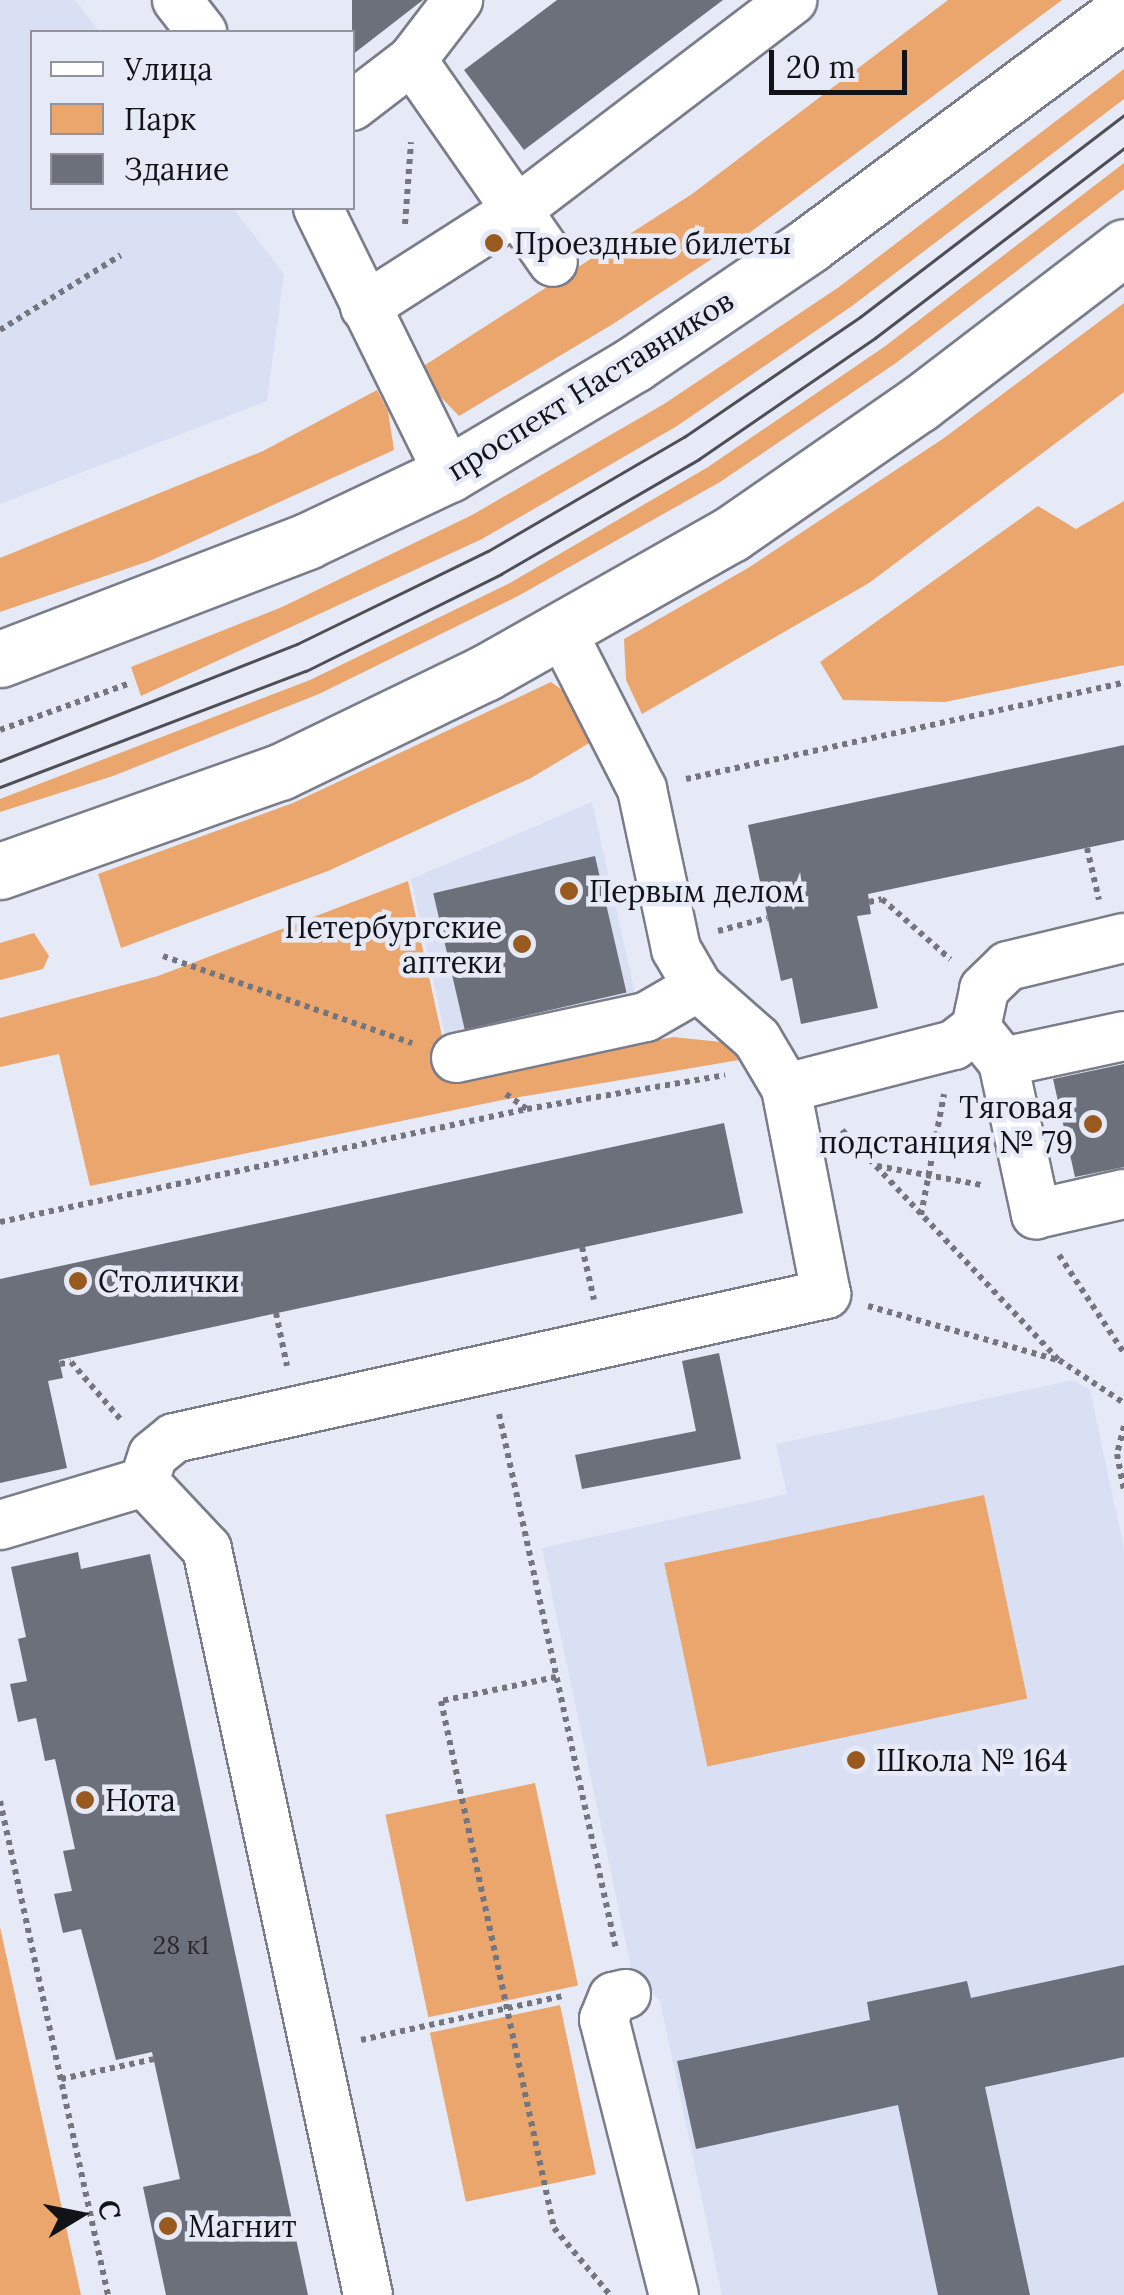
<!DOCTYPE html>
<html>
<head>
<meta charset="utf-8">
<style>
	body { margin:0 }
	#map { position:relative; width:1124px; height:2295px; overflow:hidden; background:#e6eaf7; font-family:Lora,serif }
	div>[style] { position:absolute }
	.built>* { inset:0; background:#dae0f4 }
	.green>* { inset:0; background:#eba66e; transform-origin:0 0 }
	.building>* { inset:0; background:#6c707b; transform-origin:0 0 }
	.path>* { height:6px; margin-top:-3px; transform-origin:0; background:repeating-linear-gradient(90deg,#73767e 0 5px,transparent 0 10px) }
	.roads { filter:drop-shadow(2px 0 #7a7d89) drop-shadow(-2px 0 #7a7d89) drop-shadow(0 2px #7a7d89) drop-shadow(0 -2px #7a7d89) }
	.minor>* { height:48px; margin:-24px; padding:0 24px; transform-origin:24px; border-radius:24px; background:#fff }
	.major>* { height:55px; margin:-27.5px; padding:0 27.5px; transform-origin:27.5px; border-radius:27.5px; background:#fff }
	.tram>* { height:2.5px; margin:-1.25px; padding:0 1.25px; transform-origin:1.25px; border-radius:1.25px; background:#4c4f55 }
	.dots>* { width:28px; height:28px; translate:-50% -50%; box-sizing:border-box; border:5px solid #e6eaf7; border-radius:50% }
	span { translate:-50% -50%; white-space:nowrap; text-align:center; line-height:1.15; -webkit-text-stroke:9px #e6eaf7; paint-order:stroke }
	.number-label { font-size:25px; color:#282a30 }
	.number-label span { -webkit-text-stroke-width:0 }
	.poi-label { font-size:30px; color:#111317 }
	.left { translate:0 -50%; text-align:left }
	.right { translate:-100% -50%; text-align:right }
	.street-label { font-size:30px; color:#111317 }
	.legend { position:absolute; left:30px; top:30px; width:325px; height:180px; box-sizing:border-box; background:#e6eaf7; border:2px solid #91949d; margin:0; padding:12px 18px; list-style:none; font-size:30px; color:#111317 }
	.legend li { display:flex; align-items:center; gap:20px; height:50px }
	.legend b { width:50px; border:2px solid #91949d }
	.north { position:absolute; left:30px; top:2165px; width:100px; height:100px; -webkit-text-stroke:8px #e6eaf7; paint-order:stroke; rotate:80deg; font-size:28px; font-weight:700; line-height:40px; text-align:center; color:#111317 }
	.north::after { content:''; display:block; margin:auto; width:35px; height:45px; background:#111317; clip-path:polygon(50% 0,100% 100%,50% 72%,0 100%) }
	.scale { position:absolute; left:769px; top:50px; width:138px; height:45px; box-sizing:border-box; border:5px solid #111317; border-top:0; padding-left:12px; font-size:30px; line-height:35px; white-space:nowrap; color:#111317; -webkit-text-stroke:8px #e6eaf7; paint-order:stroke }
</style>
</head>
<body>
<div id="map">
	<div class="built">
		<i style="clip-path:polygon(0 0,75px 0,100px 32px,32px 32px,32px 208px,233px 208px,284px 274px,267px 401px,0 504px)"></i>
		<i style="clip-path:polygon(592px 802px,644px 1033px,453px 1071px,411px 879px)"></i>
		<i style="clip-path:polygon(1073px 1380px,1090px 1390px,1124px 1549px,1124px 2295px,722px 2295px,660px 2001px,632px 1972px,542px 1548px,787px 1494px,776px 1444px)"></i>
	</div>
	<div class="green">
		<i style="clip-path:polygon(948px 0,1062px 0,733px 245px,613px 324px,459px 416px,433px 389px,422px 367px,692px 194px)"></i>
		<i style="clip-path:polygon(1124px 69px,1124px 99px,852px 306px,677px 426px,482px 539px,141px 696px,131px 667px,282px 607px,472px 515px,664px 404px,839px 287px)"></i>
		<i style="clip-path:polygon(1124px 163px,1124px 189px,896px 363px,720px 482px,518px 596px,319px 694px,113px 776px,0 812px,0 799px,310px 680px,510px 583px,708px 467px,884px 347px)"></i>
		<i style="clip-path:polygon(1124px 303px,1124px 392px,869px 583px,642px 714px,626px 680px,624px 639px,748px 568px,944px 438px)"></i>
		<i style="clip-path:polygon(377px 390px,388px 411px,394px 450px,152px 560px,0 612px,0 558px,263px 451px)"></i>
		<i style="clip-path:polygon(1124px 501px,1124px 665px,945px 702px,843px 700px,820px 662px,1038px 506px,1076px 529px)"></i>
		<i style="clip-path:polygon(551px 682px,581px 703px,601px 736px,531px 778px,328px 871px,121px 948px,98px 874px,293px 803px)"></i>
		<i style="clip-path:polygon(408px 881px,452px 1082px,673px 1037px,731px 1043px,751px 1058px,502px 1100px,90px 1186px,59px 1054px,0 1067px,0 1018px,158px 976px)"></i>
		<i style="clip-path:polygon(34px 933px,49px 956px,43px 969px,0 980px,0 943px)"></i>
		<i style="left:984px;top:1495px;width:208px;height:327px;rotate:78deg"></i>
		<i style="left:535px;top:1783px;width:207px;height:153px;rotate:78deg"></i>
		<i style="clip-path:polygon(0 1927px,81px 2295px,0 2295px)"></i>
		<i style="left:560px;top:2005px;width:173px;height:133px;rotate:78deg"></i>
	</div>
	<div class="building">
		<i style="clip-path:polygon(352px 0,423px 0,352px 55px)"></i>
		<i style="clip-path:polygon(557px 0,723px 0,524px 150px,464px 70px)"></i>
		<i style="clip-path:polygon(1124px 745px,1124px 840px,868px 894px,871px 914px,857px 916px,878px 1008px,801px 1024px,792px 978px,781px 981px,748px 825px)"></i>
		<i style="left:595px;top:856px;width:140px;height:166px;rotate:77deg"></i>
		<i style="clip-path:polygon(1124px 1064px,1124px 1167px,1075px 1177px,1053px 1079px)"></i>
		<i style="clip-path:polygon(724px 1123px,743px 1213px,59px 1360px,63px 1378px,48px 1381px,67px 1468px,0 1483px,0 1279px)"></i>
		<i style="clip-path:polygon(719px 1353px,741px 1459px,582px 1489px,575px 1455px,696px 1431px,682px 1361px)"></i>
		<i style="clip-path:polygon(78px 1552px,81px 1569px,150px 1554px,308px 2295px,166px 2295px,143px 2187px,180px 2179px,152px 2052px,116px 2060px,81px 1929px,63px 1933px,54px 1894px,72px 1891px,63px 1851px,75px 1849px,55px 1759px,45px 1761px,36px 1718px,18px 1722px,10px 1684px,27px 1681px,18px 1639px,26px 1637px,11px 1567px)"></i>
		<i style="clip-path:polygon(1124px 1965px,1124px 2057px,985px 2087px,1030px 2295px,938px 2295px,898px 2105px,696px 2149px,677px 2061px,870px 2020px,867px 2002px,967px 1981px,971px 1998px)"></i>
	</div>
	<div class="path">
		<i style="left:405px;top:224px;width:82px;rotate:-85.8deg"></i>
		<i style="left:0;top:330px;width:142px;rotate:-31.8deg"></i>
		<i style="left:0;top:730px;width:136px;rotate:-19.8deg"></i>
		<i style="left:686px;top:779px;width:448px;rotate:-12.4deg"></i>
		<i style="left:1087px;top:848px;width:53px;rotate:77deg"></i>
		<i style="left:869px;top:902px;width:13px;rotate:-13deg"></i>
		<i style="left:882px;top:899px;width:91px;rotate:41.4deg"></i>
		<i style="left:718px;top:931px;width:51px;rotate:-14.9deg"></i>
		<i style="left:163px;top:956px;width:264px;rotate:19.3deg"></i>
		<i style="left:506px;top:1094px;width:26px;rotate:36deg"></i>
		<i style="left:842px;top:1130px;width:316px;rotate:46.7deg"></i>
		<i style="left:1059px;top:1360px;width:78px;rotate:33.5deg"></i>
		<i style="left:877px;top:1166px;width:107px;rotate:10.3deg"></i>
		<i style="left:921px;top:1215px;width:123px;rotate:-79.2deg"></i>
		<i style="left:0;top:1222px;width:539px;rotate:-12.1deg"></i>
		<i style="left:527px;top:1109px;width:201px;rotate:-9.7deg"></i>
		<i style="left:582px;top:1247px;width:54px;rotate:77.2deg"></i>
		<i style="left:1059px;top:1255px;width:118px;rotate:56.4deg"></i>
		<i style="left:868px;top:1306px;width:198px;rotate:15.9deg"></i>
		<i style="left:276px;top:1313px;width:54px;rotate:78.3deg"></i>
		<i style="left:60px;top:1364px;width:11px;rotate:-10deg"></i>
		<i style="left:71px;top:1362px;width:78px;rotate:49.2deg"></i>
		<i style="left:499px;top:1414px;width:548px;rotate:77.66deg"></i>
		<i style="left:1124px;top:1426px;width:29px;rotate:104deg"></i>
		<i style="left:1117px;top:1454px;width:37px;rotate:79deg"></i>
		<i style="left:556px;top:1677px;width:117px;rotate:168.2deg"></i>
		<i style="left:441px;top:1701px;width:539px;rotate:77.9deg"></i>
		<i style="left:554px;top:2228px;width:87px;rotate:50.1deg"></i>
		<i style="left:0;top:1801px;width:506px;rotate:77.67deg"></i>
		<i style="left:361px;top:2040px;width:207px;rotate:-12.3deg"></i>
		<i style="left:61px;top:2079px;width:95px;rotate:-12.1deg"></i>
	</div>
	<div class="roads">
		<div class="minor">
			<i style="left:177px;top:0;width:41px;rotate:52deg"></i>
			<i style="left:412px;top:60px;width:246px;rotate:55.1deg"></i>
			<i style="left:352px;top:106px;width:76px;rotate:-37.5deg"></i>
			<i style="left:412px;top:60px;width:76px;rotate:-52.5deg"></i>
			<i style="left:318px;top:208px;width:297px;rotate:63.8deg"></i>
			<i style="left:365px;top:307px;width:182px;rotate:-32.6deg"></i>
			<i style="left:518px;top:209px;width:345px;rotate:-37.3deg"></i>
			<i style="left:976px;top:1028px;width:43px;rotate:51.5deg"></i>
			<i style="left:1003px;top:1062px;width:156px;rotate:77.8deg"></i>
			<i style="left:1036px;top:1214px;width:90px;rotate:-12.8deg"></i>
			<i style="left:456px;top:1058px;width:194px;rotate:-12.2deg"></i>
			<i style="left:646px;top:1017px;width:60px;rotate:-30deg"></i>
			<i style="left:1003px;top:1062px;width:124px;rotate:-12.1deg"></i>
			<i style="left:786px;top:1088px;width:173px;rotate:-14.4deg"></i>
			<i style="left:954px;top:1045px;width:28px;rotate:-38deg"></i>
			<i style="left:976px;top:1028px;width:40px;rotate:-78deg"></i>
			<i style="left:984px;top:989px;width:33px;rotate:-44deg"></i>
			<i style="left:1008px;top:966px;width:119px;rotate:-13.6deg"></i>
			<i style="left:0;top:1525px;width:150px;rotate:-16.6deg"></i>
			<i style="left:626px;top:1994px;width:13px;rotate:167deg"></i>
			<i style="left:613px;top:1997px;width:24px;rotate:112deg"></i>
			<i style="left:604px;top:2019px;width:285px;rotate:75.8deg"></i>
			<i style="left:368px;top:2295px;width:763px;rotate:-102.18deg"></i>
			<i style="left:207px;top:1549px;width:92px;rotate:-133.2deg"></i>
			<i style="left:144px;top:1482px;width:28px;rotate:-72deg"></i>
			<i style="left:153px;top:1455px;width:27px;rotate:-39deg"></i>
			<i style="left:174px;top:1438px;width:668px;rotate:-12.45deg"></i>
			<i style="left:826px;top:1294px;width:210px;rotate:-101deg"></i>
			<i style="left:786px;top:1088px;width:57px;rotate:-120.6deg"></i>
			<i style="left:757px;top:1039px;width:79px;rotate:-138.6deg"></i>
			<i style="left:698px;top:987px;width:44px;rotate:-120.1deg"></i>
			<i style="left:676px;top:949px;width:164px;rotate:-102deg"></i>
			<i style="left:642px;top:789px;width:178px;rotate:-117deg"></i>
		</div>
		<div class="major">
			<i style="left:0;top:659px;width:329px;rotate:-21deg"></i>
			<i style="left:307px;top:541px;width:157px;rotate:-25.3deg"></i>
			<i style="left:449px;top:474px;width:215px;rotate:-30.7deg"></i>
			<i style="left:634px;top:364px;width:212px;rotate:-34.2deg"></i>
			<i style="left:809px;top:245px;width:392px;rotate:-36.6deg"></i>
			<i style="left:0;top:871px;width:297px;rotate:-19.5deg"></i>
			<i style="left:280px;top:772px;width:228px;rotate:-25.8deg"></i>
			<i style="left:485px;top:673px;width:283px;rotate:-29.5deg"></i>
			<i style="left:731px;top:534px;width:229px;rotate:-34.7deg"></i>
			<i style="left:919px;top:404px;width:258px;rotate:-37.4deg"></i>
		</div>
	</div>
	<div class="tram">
		<i style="left:0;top:761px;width:319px;rotate:-21.5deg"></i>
		<i style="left:297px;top:644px;width:212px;rotate:-26deg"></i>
		<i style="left:488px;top:551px;width:227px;rotate:-30.2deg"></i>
		<i style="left:684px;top:437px;width:213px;rotate:-34.3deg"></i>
		<i style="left:860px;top:317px;width:332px;rotate:-37.4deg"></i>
		<i style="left:0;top:787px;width:327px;rotate:-20.8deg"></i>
		<i style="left:306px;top:671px;width:218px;rotate:-26.4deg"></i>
		<i style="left:501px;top:574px;width:229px;rotate:-30.1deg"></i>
		<i style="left:699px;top:459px;width:214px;rotate:-34.5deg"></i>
		<i style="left:875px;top:338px;width:313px;rotate:-37.3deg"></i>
	</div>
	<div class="dots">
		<i style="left:494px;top:243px;background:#985a1f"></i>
		<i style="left:569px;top:891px;background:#985a1f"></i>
		<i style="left:522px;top:944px;background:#985a1f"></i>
		<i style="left:1093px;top:1124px;background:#985a1f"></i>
		<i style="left:78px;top:1281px;background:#985a1f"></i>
		<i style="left:856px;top:1760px;background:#985a1f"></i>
		<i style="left:85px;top:1800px;background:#985a1f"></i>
		<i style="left:168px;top:2226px;background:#985a1f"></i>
	</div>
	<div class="number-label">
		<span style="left:181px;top:1945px">28 к1</span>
	</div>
	<div class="poi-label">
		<span class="left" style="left:514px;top:243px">Проездные билеты</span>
		<span class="left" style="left:589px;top:891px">Первым делом</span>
		<span class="right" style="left:502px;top:944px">Петербургские<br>аптеки</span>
		<span class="right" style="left:1073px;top:1124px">Тяговая<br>подстанция № 79</span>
		<span class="left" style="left:98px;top:1281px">Столички</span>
		<span class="left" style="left:876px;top:1760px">Школа № 164</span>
		<span class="left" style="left:105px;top:1800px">Нота</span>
		<span class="left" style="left:188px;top:2226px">Магнит</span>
	</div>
	<div class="street-label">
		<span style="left:590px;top:385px;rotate:-32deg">проспект Наставников</span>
	</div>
	<ul class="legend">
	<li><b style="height:12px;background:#fff"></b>Улица</li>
	<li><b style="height:28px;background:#eba66e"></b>Парк</li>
	<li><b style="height:28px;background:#6c707b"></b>Здание</li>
	</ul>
	<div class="north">С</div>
	<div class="scale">20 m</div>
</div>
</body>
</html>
